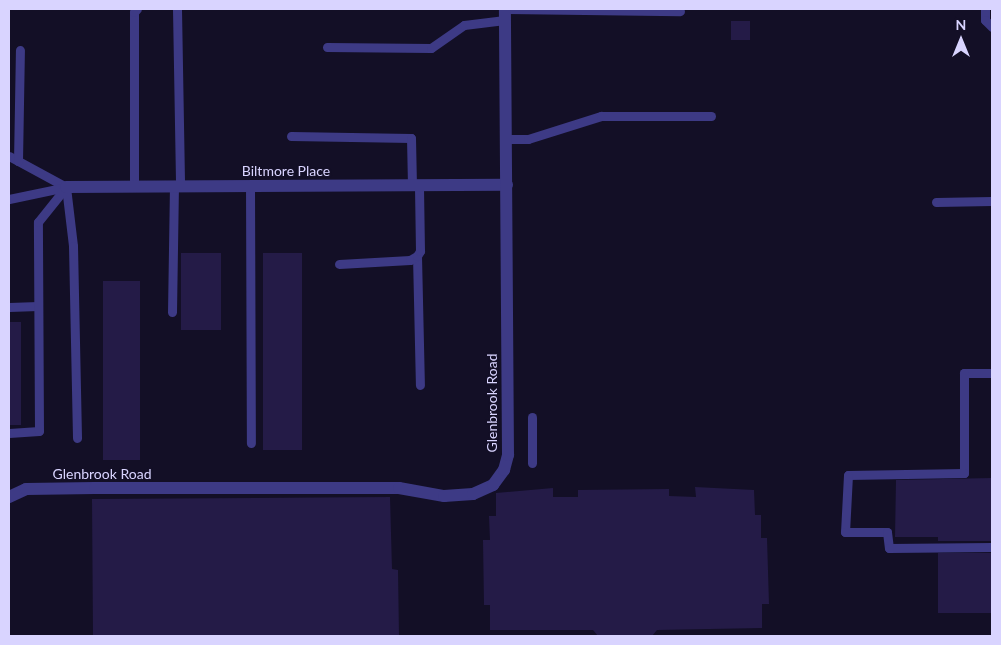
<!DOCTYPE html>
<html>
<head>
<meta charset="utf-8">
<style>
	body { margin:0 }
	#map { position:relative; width:1001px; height:645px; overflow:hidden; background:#130f26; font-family:Lato,sans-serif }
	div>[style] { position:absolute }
	.building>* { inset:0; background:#241b47; transform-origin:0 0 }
	.service>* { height:9px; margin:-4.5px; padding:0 4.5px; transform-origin:4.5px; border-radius:4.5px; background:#3d3a85 }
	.minor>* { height:12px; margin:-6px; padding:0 6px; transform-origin:6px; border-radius:6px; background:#3d3a85 }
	span { translate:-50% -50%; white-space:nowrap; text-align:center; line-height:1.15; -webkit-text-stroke:4px #130f26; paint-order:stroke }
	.street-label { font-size:14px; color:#d9d4ff }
	.frame { position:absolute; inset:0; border:10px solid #d9d4ff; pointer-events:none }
	.north { position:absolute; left:936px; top:15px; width:50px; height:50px; -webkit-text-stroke:4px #130f26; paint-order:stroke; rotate:0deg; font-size:14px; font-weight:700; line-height:20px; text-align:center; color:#d9d4ff }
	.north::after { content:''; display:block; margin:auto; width:18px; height:22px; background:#d9d4ff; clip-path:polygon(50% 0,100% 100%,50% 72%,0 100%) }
</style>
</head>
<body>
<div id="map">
	<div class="building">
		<i style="left:731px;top:21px;width:19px;height:19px"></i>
		<i style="left:181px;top:253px;width:40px;height:77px"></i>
		<i style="left:263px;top:253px;width:39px;height:197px"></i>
		<i style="left:103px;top:281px;width:37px;height:179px"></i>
		<i style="left:9px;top:322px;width:12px;height:103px"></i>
		<i style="clip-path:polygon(992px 478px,992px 541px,938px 541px,938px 537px,895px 537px,896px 480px)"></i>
		<i style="clip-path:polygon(695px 487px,754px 490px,755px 515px,761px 515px,761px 538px,767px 538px,769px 604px,762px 604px,762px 628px,657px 630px,652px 636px,598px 636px,593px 630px,490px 630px,490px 605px,484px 605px,483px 540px,490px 540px,489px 516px,496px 516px,496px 493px,553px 488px,553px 497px,578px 497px,578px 490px,669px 489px,669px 496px,696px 497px)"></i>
		<i style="clip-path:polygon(390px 497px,392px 569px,398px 570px,399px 636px,93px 636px,92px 499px)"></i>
		<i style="left:992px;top:553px;width:60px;height:54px;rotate:90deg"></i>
	</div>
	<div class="service">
		<i style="left:177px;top:9px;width:178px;rotate:89deg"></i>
		<i style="left:505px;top:9px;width:175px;rotate:0.7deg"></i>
		<i style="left:985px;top:9px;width:11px;rotate:90deg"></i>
		<i style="left:985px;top:20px;width:10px;rotate:45deg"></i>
		<i style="left:327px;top:47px;width:104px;rotate:0.6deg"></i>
		<i style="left:431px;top:48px;width:40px;rotate:-34.9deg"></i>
		<i style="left:464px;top:25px;width:41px;rotate:-7deg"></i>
		<i style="left:291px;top:136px;width:120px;rotate:1deg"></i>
		<i style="left:411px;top:138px;width:48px;rotate:88.8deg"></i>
		<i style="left:506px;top:139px;width:22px"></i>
		<i style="left:528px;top:139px;width:77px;rotate:-17.5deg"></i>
		<i style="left:601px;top:116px;width:110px"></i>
		<i style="left:9px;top:156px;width:65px;rotate:28.5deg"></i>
		<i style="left:18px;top:161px;width:111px;rotate:-89deg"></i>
		<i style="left:250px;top:186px;width:257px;rotate:89.8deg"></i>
		<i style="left:66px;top:187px;width:59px;rotate:83.2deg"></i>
		<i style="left:73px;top:246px;width:192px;rotate:88.8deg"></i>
		<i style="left:134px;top:187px;width:175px;rotate:-90deg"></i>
		<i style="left:134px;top:12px;width:4px;rotate:-45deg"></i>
		<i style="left:9px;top:199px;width:58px;rotate:-11.9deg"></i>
		<i style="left:936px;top:202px;width:56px;rotate:-1deg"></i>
		<i style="left:417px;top:256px;width:129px;rotate:88.7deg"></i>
		<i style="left:339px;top:264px;width:71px;rotate:-3.2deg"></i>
		<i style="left:410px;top:260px;width:8px;rotate:-30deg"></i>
		<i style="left:417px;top:256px;width:6px;rotate:-59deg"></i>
		<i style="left:420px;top:251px;width:65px;rotate:-90.9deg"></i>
		<i style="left:9px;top:307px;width:29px;rotate:-2deg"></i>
		<i style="left:172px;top:312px;width:125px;rotate:-89.1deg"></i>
		<i style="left:992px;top:373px;width:28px;rotate:180deg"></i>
		<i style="left:964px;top:373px;width:100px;rotate:90deg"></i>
		<i style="left:964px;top:473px;width:116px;rotate:179deg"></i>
		<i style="left:848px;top:475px;width:57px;rotate:93deg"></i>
		<i style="left:845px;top:532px;width:42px"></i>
		<i style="left:887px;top:532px;width:16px;rotate:83deg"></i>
		<i style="left:889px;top:548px;width:103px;rotate:-0.6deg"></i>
		<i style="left:9px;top:433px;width:30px;rotate:-4deg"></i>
		<i style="left:39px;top:431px;width:209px;rotate:-90.3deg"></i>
		<i style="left:38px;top:222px;width:45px;rotate:-51.3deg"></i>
		<i style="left:532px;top:463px;width:46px;rotate:-90deg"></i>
	</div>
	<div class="minor">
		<i style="left:66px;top:187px;width:441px;rotate:-0.3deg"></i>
		<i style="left:9px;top:497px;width:19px;rotate:-25deg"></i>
		<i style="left:26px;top:489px;width:69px;rotate:-0.8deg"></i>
		<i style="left:95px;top:488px;width:304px"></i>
		<i style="left:399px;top:488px;width:46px;rotate:10.1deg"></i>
		<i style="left:444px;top:496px;width:29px;rotate:-4deg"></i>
		<i style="left:473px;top:494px;width:22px;rotate:-24deg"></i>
		<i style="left:493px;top:485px;width:19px;rotate:-54deg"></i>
		<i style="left:504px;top:470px;width:16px;rotate:-75deg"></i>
		<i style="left:508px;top:455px;width:446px;rotate:-90.4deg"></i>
	</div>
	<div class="street-label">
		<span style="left:286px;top:171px">Biltmore Place</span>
		<span style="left:492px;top:403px;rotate:-90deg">Glenbrook Road</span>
		<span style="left:102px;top:474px">Glenbrook Road</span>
	</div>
	<div class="frame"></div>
	<div class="north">N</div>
</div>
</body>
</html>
